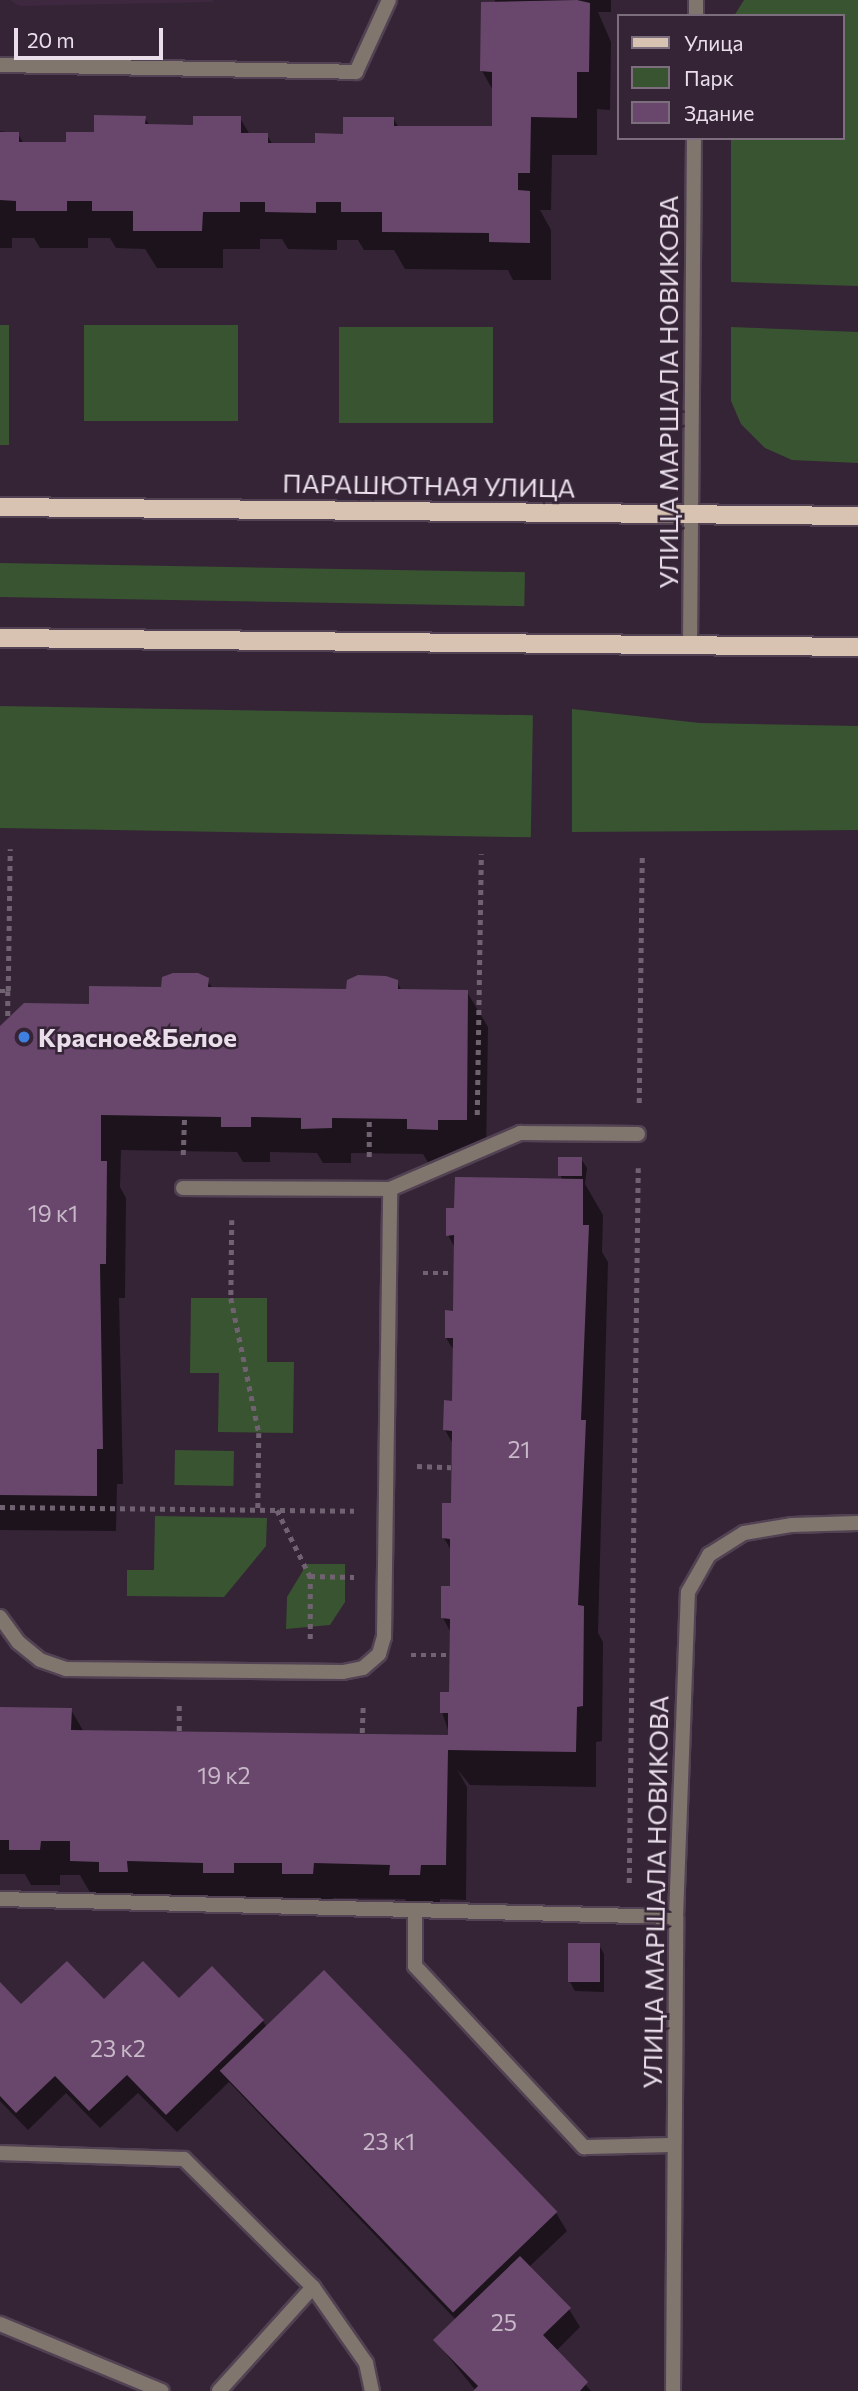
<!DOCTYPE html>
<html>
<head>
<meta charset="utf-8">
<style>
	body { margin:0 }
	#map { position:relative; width:858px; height:2391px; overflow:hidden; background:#352436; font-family:Commissioner,sans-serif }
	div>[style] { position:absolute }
	.built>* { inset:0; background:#3e2840 }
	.green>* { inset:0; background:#395430; transform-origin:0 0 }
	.shadow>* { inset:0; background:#0007 }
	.building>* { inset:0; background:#69476c; transform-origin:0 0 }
	.path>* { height:4.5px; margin-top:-2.25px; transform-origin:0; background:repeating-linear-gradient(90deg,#716272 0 5px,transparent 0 10px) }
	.roads { filter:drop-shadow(2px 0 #524253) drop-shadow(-2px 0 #524253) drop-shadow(0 2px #524253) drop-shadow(0 -2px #524253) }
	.service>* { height:14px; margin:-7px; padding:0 7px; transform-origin:7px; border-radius:7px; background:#81766e }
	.minor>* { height:14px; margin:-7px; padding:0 7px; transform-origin:7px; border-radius:7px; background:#81766e }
	.tertiary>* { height:14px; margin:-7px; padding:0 7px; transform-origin:7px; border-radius:7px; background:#81766e }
	.primary>* { height:18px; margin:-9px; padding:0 9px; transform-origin:9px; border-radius:9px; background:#d8c2b1 }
	.dots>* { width:19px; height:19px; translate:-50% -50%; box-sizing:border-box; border:4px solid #352436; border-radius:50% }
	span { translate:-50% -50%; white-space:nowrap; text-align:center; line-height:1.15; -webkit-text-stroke:5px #352436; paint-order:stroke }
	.number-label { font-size:23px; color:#c9b8ca }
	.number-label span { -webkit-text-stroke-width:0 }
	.street-label { font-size:26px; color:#e9deea }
	.poi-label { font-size:26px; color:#e9deea; font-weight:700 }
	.left { translate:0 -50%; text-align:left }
	.legend { position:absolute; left:617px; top:14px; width:228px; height:126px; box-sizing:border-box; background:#352436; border:2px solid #7d6e7e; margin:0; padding:9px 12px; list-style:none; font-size:21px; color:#e9deea }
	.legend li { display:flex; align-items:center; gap:14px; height:35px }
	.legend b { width:35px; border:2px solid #7d6e7e }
	.scale { position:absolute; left:14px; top:28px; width:149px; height:32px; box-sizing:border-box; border:4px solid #e9deea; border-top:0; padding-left:9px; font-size:21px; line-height:24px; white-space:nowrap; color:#e9deea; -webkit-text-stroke:5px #352436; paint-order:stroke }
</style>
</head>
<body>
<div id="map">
	<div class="built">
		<i style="clip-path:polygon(10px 0,213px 0,213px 2px,19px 6px)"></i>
	</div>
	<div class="green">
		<i style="clip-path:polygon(744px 0,858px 0,858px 286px,731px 282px,731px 138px,842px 138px,842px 16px,734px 16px)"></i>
		<i style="left:0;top:325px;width:9px;height:120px"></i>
		<i style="left:84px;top:325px;width:154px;height:96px"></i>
		<i style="left:339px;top:327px;width:154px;height:96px"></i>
		<i style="clip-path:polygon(731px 327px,858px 332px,858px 463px,792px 460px,765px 448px,741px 424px,731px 401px)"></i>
		<i style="left:0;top:563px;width:525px;height:34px;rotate:1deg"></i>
		<i style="left:0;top:706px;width:533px;height:122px;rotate:1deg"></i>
		<i style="clip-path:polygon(572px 709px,700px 723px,858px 726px,858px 830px,572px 832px)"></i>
		<i style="clip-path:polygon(191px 1298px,267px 1298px,267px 1362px,294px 1362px,293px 1433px,218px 1432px,219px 1373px,190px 1373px)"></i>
		<i style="left:175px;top:1450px;width:59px;height:35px;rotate:1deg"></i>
		<i style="clip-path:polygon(155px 1516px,267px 1518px,266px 1546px,224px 1597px,127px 1596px,127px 1570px,154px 1570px)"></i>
		<i style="clip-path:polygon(307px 1564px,345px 1564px,345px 1602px,330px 1625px,286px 1629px,287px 1597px)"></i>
	</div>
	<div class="shadow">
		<i style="clip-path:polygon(495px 0,611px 0,611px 12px,598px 12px,611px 42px,610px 110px,597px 109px,597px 155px,552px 155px,551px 210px,540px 210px,551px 230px,551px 280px,513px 280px,508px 270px,405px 269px,394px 250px,364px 250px,358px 240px,337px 240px,337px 250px,288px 249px,282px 239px,260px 239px,260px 249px,223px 249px,223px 268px,157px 268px,145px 249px,116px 248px,110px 238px,88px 238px,88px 248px,40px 248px,34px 238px,12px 238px,12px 248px,0 248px,0 131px,18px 134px,24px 144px,68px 144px,145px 118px,150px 126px,195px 127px,240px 118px,250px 135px,267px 135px,273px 145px,316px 145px,393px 118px,399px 128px,494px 128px,494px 92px,482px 71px)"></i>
		<i style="clip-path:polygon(207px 980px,213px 989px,348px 991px,397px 982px,402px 991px,467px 992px,488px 1027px,486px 1155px,457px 1165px,429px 1164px,423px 1154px,351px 1153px,351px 1163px,323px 1163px,317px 1153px,270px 1152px,270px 1162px,243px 1162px,237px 1152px,121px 1150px,120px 1187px,126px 1198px,125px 1298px,119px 1298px,123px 1484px,117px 1484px,116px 1531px,0 1530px,0 1029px)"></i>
		<i style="clip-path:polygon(581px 1159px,587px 1168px,585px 1184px,603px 1215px,602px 1252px,608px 1262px,598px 1633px,603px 1642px,602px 1741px,596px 1742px,596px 1787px,470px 1785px,457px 1769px,467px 1787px,466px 1900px,440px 1899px,440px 1910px,411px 1910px,405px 1899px,333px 1898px,333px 1909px,304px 1908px,298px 1898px,254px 1897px,254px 1907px,225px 1908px,220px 1897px,147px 1896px,147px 1907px,92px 1896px,80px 1875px,60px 1875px,60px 1885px,31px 1885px,25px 1874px,0 1874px,0 1709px,71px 1710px,84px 1732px,450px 1736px,442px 1712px,450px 1694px,451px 1633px,443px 1618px,451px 1587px,452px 1552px,444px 1538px,453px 1505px,453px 1444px,445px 1430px,454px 1403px,455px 1352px,446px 1338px,455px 1312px,456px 1250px,448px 1235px,563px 1180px,560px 1175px)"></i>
		<i style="clip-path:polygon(599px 1945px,604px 1954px,604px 1992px,575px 1991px,570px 1982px)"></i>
		<i style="clip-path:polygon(0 1984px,21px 2007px,179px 2000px,263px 2021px,267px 2028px,556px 2213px,567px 2231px,529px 2267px,569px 2309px,580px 2327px,556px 2351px,591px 2391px,476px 2391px,435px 2340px,456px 2320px,229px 2082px,177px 2132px,138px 2093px,100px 2128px,66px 2093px,28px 2130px,0 2101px)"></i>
	</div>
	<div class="building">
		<i style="clip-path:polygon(577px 0,590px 3px,589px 72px,577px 72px,577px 118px,531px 117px,530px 173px,518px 173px,518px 190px,530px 191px,530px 243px,489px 242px,489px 233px,382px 232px,382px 212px,341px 212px,341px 202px,316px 202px,316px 213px,265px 212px,265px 202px,240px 202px,240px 212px,203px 212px,202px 231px,133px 231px,133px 211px,92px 211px,92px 201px,67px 201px,67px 211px,16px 211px,16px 201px,0 200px,0 132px,19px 132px,19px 142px,66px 142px,66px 132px,94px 132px,94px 115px,146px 116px,145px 124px,193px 125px,193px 116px,241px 116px,241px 133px,268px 133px,268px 143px,315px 143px,315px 133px,343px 134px,343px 117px,394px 117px,394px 126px,492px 126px,492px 72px,480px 71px,481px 2px)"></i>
		<i style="clip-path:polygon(173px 973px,198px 973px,209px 978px,208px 987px,346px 989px,347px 980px,358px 975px,386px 976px,398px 980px,398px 989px,468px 990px,467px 1120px,438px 1120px,438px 1130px,407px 1129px,407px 1119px,332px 1118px,332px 1128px,301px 1129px,301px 1118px,251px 1117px,251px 1127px,221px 1127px,221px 1117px,101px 1115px,101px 1161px,107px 1161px,106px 1264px,100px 1264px,103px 1449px,97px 1449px,97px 1496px,0 1495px,0 1026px,24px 1003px,89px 1004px,89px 986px,161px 987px,162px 977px)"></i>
		<i style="left:558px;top:1157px;width:24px;height:19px"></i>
		<i style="clip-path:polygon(455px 1177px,583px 1179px,583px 1225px,589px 1225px,581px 1420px,586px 1420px,578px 1605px,584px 1606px,583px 1706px,577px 1707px,576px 1752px,448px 1750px,446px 1865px,421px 1865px,420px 1875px,389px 1875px,390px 1865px,314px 1863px,313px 1874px,282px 1874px,282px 1863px,234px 1863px,234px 1873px,203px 1873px,203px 1863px,127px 1861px,128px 1872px,99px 1872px,99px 1862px,70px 1861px,70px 1841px,41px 1841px,40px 1850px,9px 1850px,9px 1840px,0 1840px,0 1707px,72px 1708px,71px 1730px,448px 1735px,448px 1713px,440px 1713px,440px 1692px,449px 1692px,450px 1619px,441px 1618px,441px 1586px,450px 1586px,450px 1539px,442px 1538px,442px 1503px,451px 1503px,452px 1431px,443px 1430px,444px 1400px,452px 1401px,453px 1338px,445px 1338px,445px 1310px,453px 1311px,454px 1235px,446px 1236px,446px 1208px,454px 1208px)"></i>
		<i style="left:568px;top:1943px;width:32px;height:39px"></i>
		<i style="clip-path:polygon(67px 1961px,104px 1999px,143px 1961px,179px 1998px,212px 1966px,264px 2020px,166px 2115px,127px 2075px,89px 2111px,55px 2076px,16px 2113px,0 2096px,0 1982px,21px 2004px)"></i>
		<i style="left:324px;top:1970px;width:336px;height:145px;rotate:46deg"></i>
		<i style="clip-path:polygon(520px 2256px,571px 2308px,543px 2335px,588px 2382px,580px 2391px,473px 2391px,478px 2386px,433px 2340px)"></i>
	</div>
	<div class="path">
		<i style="left:0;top:991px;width:8px"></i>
		<i style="left:8px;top:991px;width:28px;rotate:90deg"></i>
		<i style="left:8px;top:991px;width:142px;rotate:-89.2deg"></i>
		<i style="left:639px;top:1103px;width:248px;rotate:-89.3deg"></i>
		<i style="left:477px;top:1115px;width:261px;rotate:-89.1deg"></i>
		<i style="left:183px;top:1155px;width:38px;rotate:-88deg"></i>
		<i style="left:369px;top:1157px;width:38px;rotate:-90deg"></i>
		<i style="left:232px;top:1220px;width:78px;rotate:90.7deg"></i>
		<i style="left:231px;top:1298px;width:138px;rotate:78.3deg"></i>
		<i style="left:259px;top:1433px;width:77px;rotate:90.7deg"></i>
		<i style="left:423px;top:1273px;width:30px"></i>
		<i style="left:417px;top:1466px;width:34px;rotate:2deg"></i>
		<i style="left:0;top:1507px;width:354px;rotate:0.6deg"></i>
		<i style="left:277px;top:1510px;width:74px;rotate:63.4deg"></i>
		<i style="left:310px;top:1639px;width:63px;rotate:-90deg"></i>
		<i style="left:310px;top:1576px;width:44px;rotate:1.3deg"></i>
		<i style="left:411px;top:1655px;width:38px"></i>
		<i style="left:179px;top:1731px;width:30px;rotate:-90deg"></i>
		<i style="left:362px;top:1733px;width:30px;rotate:-88deg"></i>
		<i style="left:629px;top:1883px;width:715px;rotate:-89.28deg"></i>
	</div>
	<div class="roads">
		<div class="service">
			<i style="left:0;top:65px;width:356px;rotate:1.1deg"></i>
			<i style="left:356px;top:72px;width:79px;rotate:-65.4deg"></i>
			<i style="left:183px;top:1188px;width:207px;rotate:0.3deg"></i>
			<i style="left:390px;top:1189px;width:142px;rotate:-23.3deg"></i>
			<i style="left:520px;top:1133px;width:118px;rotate:0.5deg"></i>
			<i style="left:0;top:1617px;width:31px;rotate:54deg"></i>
			<i style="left:18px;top:1642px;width:28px;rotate:39deg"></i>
			<i style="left:40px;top:1660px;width:28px;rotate:19deg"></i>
			<i style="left:66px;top:1669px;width:277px;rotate:0.6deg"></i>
			<i style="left:343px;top:1672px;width:20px;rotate:-11deg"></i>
			<i style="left:363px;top:1668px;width:21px;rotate:-41deg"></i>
			<i style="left:379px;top:1654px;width:18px;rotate:-74deg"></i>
			<i style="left:384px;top:1637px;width:448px;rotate:-89.2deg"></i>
			<i style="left:0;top:1899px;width:676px;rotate:1.53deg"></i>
			<i style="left:415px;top:1910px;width:56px;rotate:90deg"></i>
			<i style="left:415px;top:1966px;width:248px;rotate:47deg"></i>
			<i style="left:584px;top:2147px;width:90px;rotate:-1.3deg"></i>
			<i style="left:0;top:2153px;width:184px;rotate:1.9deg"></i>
			<i style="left:184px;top:2159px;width:182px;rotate:44.8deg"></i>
			<i style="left:313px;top:2287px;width:93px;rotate:55.1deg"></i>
			<i style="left:366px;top:2363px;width:29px;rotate:78deg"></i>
			<i style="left:0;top:2324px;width:175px;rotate:22.5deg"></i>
			<i style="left:219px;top:2391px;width:140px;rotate:-47.9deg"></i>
		</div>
		<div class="minor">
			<i style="left:673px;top:2391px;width:474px;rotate:-89.6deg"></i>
			<i style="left:676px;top:1917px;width:325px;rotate:-87.9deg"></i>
			<i style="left:688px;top:1592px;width:43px;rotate:-60.4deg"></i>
			<i style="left:709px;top:1555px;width:41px;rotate:-32.2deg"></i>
			<i style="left:744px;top:1533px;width:49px;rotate:-9.5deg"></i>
			<i style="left:792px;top:1525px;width:66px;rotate:-1.7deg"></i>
		</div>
		<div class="tertiary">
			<i style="left:696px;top:16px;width:16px;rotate:-90deg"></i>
			<i style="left:690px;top:646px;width:508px;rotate:-89.55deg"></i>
		</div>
		<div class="primary">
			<i style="left:0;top:507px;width:858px;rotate:0.6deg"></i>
			<i style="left:0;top:638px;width:858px;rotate:0.6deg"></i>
		</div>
	</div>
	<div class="dots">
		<i style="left:24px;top:1037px;background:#3f7fe0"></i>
	</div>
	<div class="number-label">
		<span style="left:53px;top:1213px">19 к1</span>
		<span style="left:519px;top:1449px">21</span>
		<span style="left:224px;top:1775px">19 к2</span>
		<span style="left:118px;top:2048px">23 к2</span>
		<span style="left:389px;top:2141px">23 к1</span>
		<span style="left:504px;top:2322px">25</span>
	</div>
	<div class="street-label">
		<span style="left:668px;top:392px;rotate:-90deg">УЛИЦА МАРШАЛА НОВИКОВА</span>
		<span style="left:429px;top:485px;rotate:1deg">ПАРАШЮТНАЯ УЛИЦА</span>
		<span style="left:655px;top:1892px;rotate:-89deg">УЛИЦА МАРШАЛА НОВИКОВА</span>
	</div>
	<div class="poi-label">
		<span class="left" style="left:38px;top:1037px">Красное&amp;Белое</span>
	</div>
	<ul class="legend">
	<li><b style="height:9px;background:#d8c2b1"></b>Улица</li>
	<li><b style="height:19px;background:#395430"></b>Парк</li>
	<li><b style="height:19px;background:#69476c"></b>Здание</li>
	</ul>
	<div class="scale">20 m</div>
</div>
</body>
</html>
